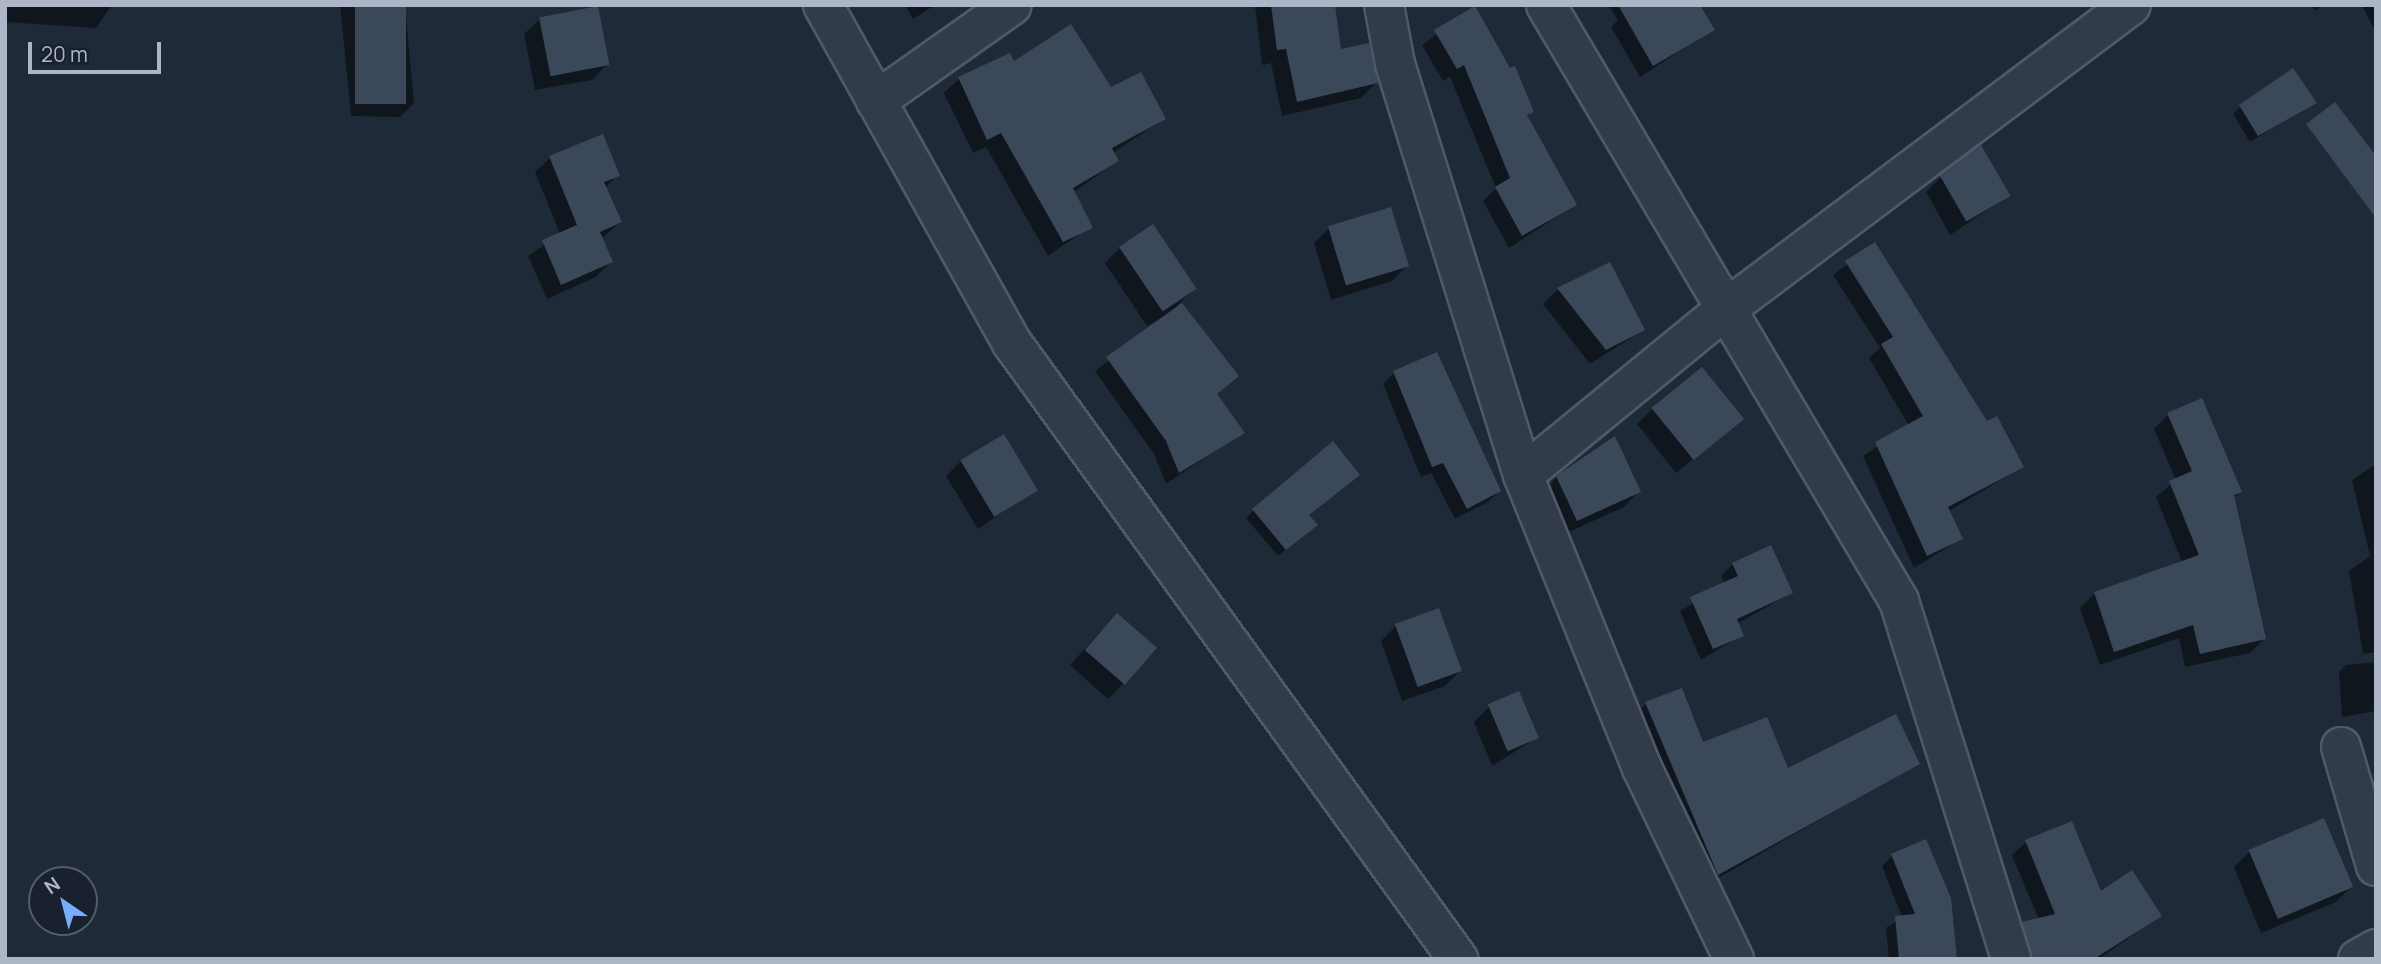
<!DOCTYPE html>
<html>
<head>
<meta charset="utf-8">
<style>
	body { margin:0 }
	#map { position:relative; width:2381px; height:964px; overflow:hidden; background:#1f2a38; font-family:Manrope,sans-serif }
	div>[style] { position:absolute }
	.shadow>* { inset:0; background:#0007 }
	.building>* { inset:0; background:#3a4859; transform-origin:0 0 }
	.roads { filter:drop-shadow(2px 0 #505967) drop-shadow(-2px 0 #505967) drop-shadow(0 2px #505967) drop-shadow(0 -2px #505967) }
	.minor>* { height:38px; margin:-19px; padding:0 19px; transform-origin:19px; border-radius:19px; background:#323b49 }
	span { translate:-50% -50%; white-space:nowrap; text-align:center; line-height:1.15; -webkit-text-stroke:6px #18212d; paint-order:stroke }
	.frame { position:absolute; inset:0; border:7px solid #acb6c6; pointer-events:none }
	.north { position:absolute; left:28px; top:866px; width:70px; height:70px; box-sizing:border-box; background:#18212d; border:2px solid #535d6a; border-radius:50%; rotate:325deg; font-size:19px; font-weight:700; line-height:28px; text-align:center; color:#acb6c6 }
	.north::after { content:''; display:block; margin:auto; width:24px; height:32px; background:#78acfe; clip-path:polygon(50% 0,100% 100%,50% 72%,0 100%) }
	.scale { position:absolute; left:28px; top:42px; width:133px; height:32px; box-sizing:border-box; border:4px solid #acb6c6; border-top:0; padding-left:9px; font-size:21px; line-height:24px; white-space:nowrap; color:#acb6c6; -webkit-text-stroke:5px #18212d; paint-order:stroke }
</style>
</head>
<body>
<div id="map">
	<div class="shadow">
		<i style="clip-path:polygon(6px 5px,112px 5px,96px 28px,5px 22px)"></i>
		<i style="clip-path:polygon(340px 5px,405px 5px,414px 103px,400px 117px,351px 116px)"></i>
		<i style="clip-path:polygon(905px 5px,935px 5px,913px 19px)"></i>
		<i style="clip-path:polygon(1333px 5px,1339px 51px,1376px 83px,1361px 98px,1282px 116px,1271px 63px,1262px 65px,1255px 6px)"></i>
		<i style="clip-path:polygon(1608px 5px,1698px 5px,1712px 30px,1640px 77px,1611px 27px,1618px 20px)"></i>
		<i style="clip-path:polygon(2311px 5px,2324px 5px,2315px 11px)"></i>
		<i style="clip-path:polygon(2362px 5px,2376px 5px,2376px 26px,2373px 27px)"></i>
		<i style="clip-path:polygon(1474px 8px,1532px 111px,1526px 117px,1575px 205px,1509px 248px,1483px 201px,1496px 188px,1450px 77px,1443px 81px,1422px 45px)"></i>
		<i style="clip-path:polygon(540px 19px,607px 64px,592px 80px,535px 90px,524px 34px)"></i>
		<i style="clip-path:polygon(959px 79px,1110px 90px,1164px 119px,1113px 153px,1117px 161px,1074px 192px,1090px 227px,1048px 256px,986px 147px,973px 153px,944px 93px)"></i>
		<i style="clip-path:polygon(2315px 103px,2250px 142px,2233px 114px,2241px 106px)"></i>
		<i style="clip-path:polygon(550px 158px,618px 175px,605px 188px,620px 222px,601px 239px,611px 262px,596px 277px,547px 299px,528px 256px,560px 234px,535px 172px)"></i>
		<i style="clip-path:polygon(1941px 177px,2008px 196px,1950px 235px,1926px 192px)"></i>
		<i style="clip-path:polygon(1329px 228px,1407px 266px,1392px 281px,1331px 300px,1314px 243px)"></i>
		<i style="clip-path:polygon(1875px 244px,1987px 423px,2022px 467px,1949px 511px,1961px 539px,1914px 568px,1863px 456px,1909px 426px,1869px 358px,1880px 348px,1833px 275px)"></i>
		<i style="clip-path:polygon(1120px 248px,1194px 289px,1174px 309px,1237px 376px,1216px 395px,1242px 433px,1166px 484px,1154px 454px,1095px 371px,1173px 312px,1147px 326px,1105px 263px)"></i>
		<i style="clip-path:polygon(1558px 289px,1643px 330px,1590px 364px,1543px 304px)"></i>
		<i style="clip-path:polygon(1394px 373px,1499px 491px,1488px 502px,1455px 519px,1431px 473px,1421px 477px,1383px 384px)"></i>
		<i style="clip-path:polygon(1652px 409px,1741px 419px,1676px 473px,1637px 424px)"></i>
		<i style="clip-path:polygon(2168px 415px,2240px 491px,2233px 498px,2264px 639px,2250px 653px,2185px 667px,2179px 638px,2100px 665px,2080px 608px,2095px 593px,2182px 562px,2156px 497px,2176px 480px,2154px 429px)"></i>
		<i style="clip-path:polygon(961px 461px,1035px 489px,978px 529px,946px 476px)"></i>
		<i style="clip-path:polygon(2376px 464px,2376px 652px,2363px 654px,2349px 571px,2370px 556px,2352px 480px)"></i>
		<i style="clip-path:polygon(1557px 477px,1639px 491px,1624px 507px,1562px 535px,1542px 493px)"></i>
		<i style="clip-path:polygon(1254px 510px,1308px 516px,1308px 532px,1278px 556px,1246px 518px)"></i>
		<i style="clip-path:polygon(1733px 564px,1791px 593px,1737px 624px,1742px 635px,1701px 660px,1680px 611px,1725px 584px,1721px 576px)"></i>
		<i style="clip-path:polygon(1396px 626px,1460px 671px,1445px 686px,1402px 701px,1381px 641px)"></i>
		<i style="clip-path:polygon(1102px 630px,1123px 684px,1108px 699px,1070px 665px)"></i>
		<i style="clip-path:polygon(2376px 662px,2376px 711px,2342px 717px,2339px 672px,2346px 665px)"></i>
		<i style="clip-path:polygon(1646px 704px,1702px 745px,1787px 770px,1918px 763px,1706px 885px,1635px 715px)"></i>
		<i style="clip-path:polygon(1489px 707px,1537px 738px,1492px 766px,1474px 722px)"></i>
		<i style="clip-path:polygon(2323px 820px,2351px 887px,2336px 902px,2261px 933px,2234px 867px,2249px 852px)"></i>
		<i style="clip-path:polygon(2071px 823px,2100px 894px,2160px 916px,2099px 959px,2014px 959px,2010px 937px,2039px 920px,2012px 855px,2026px 842px)"></i>
		<i style="clip-path:polygon(1892px 856px,1955px 959px,1889px 959px,1886px 928px,1902px 917px,1882px 866px)"></i>
	</div>
	<div class="building">
		<i style="left:355px;top:5px;width:51px;height:99px"></i>
		<i style="clip-path:polygon(1271px 5px,1335px 5px,1341px 49px,1369px 43px,1378px 83px,1297px 102px,1286px 49px,1277px 50px)"></i>
		<i style="clip-path:polygon(1618px 5px,1700px 5px,1715px 30px,1653px 66px)"></i>
		<i style="left:598px;top:6px;width:60px;height:60px;rotate:79deg"></i>
		<i style="clip-path:polygon(1475px 6px,1510px 68px,1515px 66px,1534px 112px,1527px 115px,1577px 205px,1522px 236px,1495px 187px,1510px 178px,1464px 65px,1457px 69px,1434px 30px)"></i>
		<i style="clip-path:polygon(1071px 24px,1111px 87px,1141px 72px,1166px 119px,1112px 148px,1119px 161px,1073px 188px,1093px 228px,1063px 242px,1001px 133px,987px 140px,958px 77px,1010px 53px,1014px 61px)"></i>
		<i style="clip-path:polygon(2293px 68px,2317px 103px,2258px 136px,2239px 105px)"></i>
		<i style="clip-path:polygon(2335px 102px,2376px 156px,2376px 218px,2306px 124px)"></i>
		<i style="clip-path:polygon(603px 134px,620px 176px,604px 182px,622px 222px,600px 232px,613px 262px,561px 285px,542px 240px,577px 225px,549px 156px)"></i>
		<i style="left:1981px;top:145px;width:59px;height:51px;rotate:60deg"></i>
		<i style="left:1391px;top:207px;width:62px;height:66px;rotate:73deg"></i>
		<i style="left:1153px;top:224px;width:78px;height:41px;rotate:56deg"></i>
		<i style="clip-path:polygon(1875px 242px,1987px 421px,1997px 416px,2024px 467px,1948px 507px,1963px 539px,1927px 556px,1875px 442px,1923px 416px,1881px 344px,1893px 337px,1845px 261px)"></i>
		<i style="clip-path:polygon(1610px 262px,1645px 330px,1606px 350px,1557px 288px)"></i>
		<i style="clip-path:polygon(1182px 303px,1239px 376px,1217px 394px,1245px 433px,1179px 473px,1166px 441px,1106px 357px)"></i>
		<i style="clip-path:polygon(1437px 352px,1501px 491px,1467px 509px,1443px 463px,1432px 467px,1393px 371px)"></i>
		<i style="left:1702px;top:367px;width:67px;height:65px;rotate:51deg"></i>
		<i style="clip-path:polygon(2202px 398px,2242px 492px,2234px 495px,2266px 639px,2200px 654px,2193px 625px,2114px 652px,2094px 592px,2199px 555px,2169px 481px,2192px 471px,2167px 413px)"></i>
		<i style="left:1004px;top:434px;width:66px;height:51px;rotate:59deg"></i>
		<i style="clip-path:polygon(1615px 436px,1641px 492px,1577px 521px,1556px 476px)"></i>
		<i style="clip-path:polygon(1333px 441px,1360px 475px,1309px 515px,1318px 525px,1286px 550px,1252px 509px)"></i>
		<i style="clip-path:polygon(1771px 545px,1793px 593px,1737px 619px,1744px 636px,1713px 649px,1690px 597px,1738px 576px,1732px 563px)"></i>
		<i style="left:1439px;top:608px;width:67px;height:47px;rotate:70deg"></i>
		<i style="left:1117px;top:613px;width:53px;height:49px;rotate:41deg"></i>
		<i style="clip-path:polygon(1682px 688px,1703px 742px,1767px 717px,1788px 768px,1896px 714px,1920px 764px,1718px 875px,1645px 702px)"></i>
		<i style="left:1519px;top:691px;width:51px;height:34px;rotate:67deg"></i>
		<i style="left:2324px;top:818px;width:75px;height:82px;rotate:67deg"></i>
		<i style="clip-path:polygon(2072px 821px,2101px 891px,2132px 870px,2162px 916px,2094px 959px,2032px 959px,2022px 922px,2055px 914px,2025px 840px)"></i>
		<i style="clip-path:polygon(1926px 839px,1951px 898px,1957px 959px,1899px 959px,1895px 916px,1915px 914px,1891px 854px)"></i>
	</div>
	<div class="roads">
		<div class="minor">
			<i style="left:823px;top:5px;width:387px;rotate:60.8deg"></i>
			<i style="left:1012px;top:343px;width:761px;rotate:54.09deg"></i>
			<i style="left:1384px;top:5px;width:60px;rotate:79.4deg"></i>
			<i style="left:1395px;top:64px;width:430px;rotate:72.7deg"></i>
			<i style="left:1523px;top:475px;width:316px;rotate:67.9deg"></i>
			<i style="left:1642px;top:768px;width:212px;rotate:64.3deg"></i>
			<i style="left:1546px;top:5px;width:693px;rotate:59.36deg"></i>
			<i style="left:1899px;top:601px;width:375px;rotate:72.6deg"></i>
			<i style="left:876px;top:101px;width:166px;rotate:-35.2deg"></i>
			<i style="left:1523px;top:475px;width:262px;rotate:-39.3deg"></i>
			<i style="left:1726px;top:309px;width:506px;rotate:-36.89deg"></i>
			<i style="left:2341px;top:747px;width:124px;rotate:73.6deg"></i>
			<i style="left:2358px;top:959px;width:21px;rotate:-29deg"></i>
		</div>
	</div>
	<div class="frame"></div>
	<div class="north">N</div>
	<div class="scale">20 m</div>
</div>
</body>
</html>
